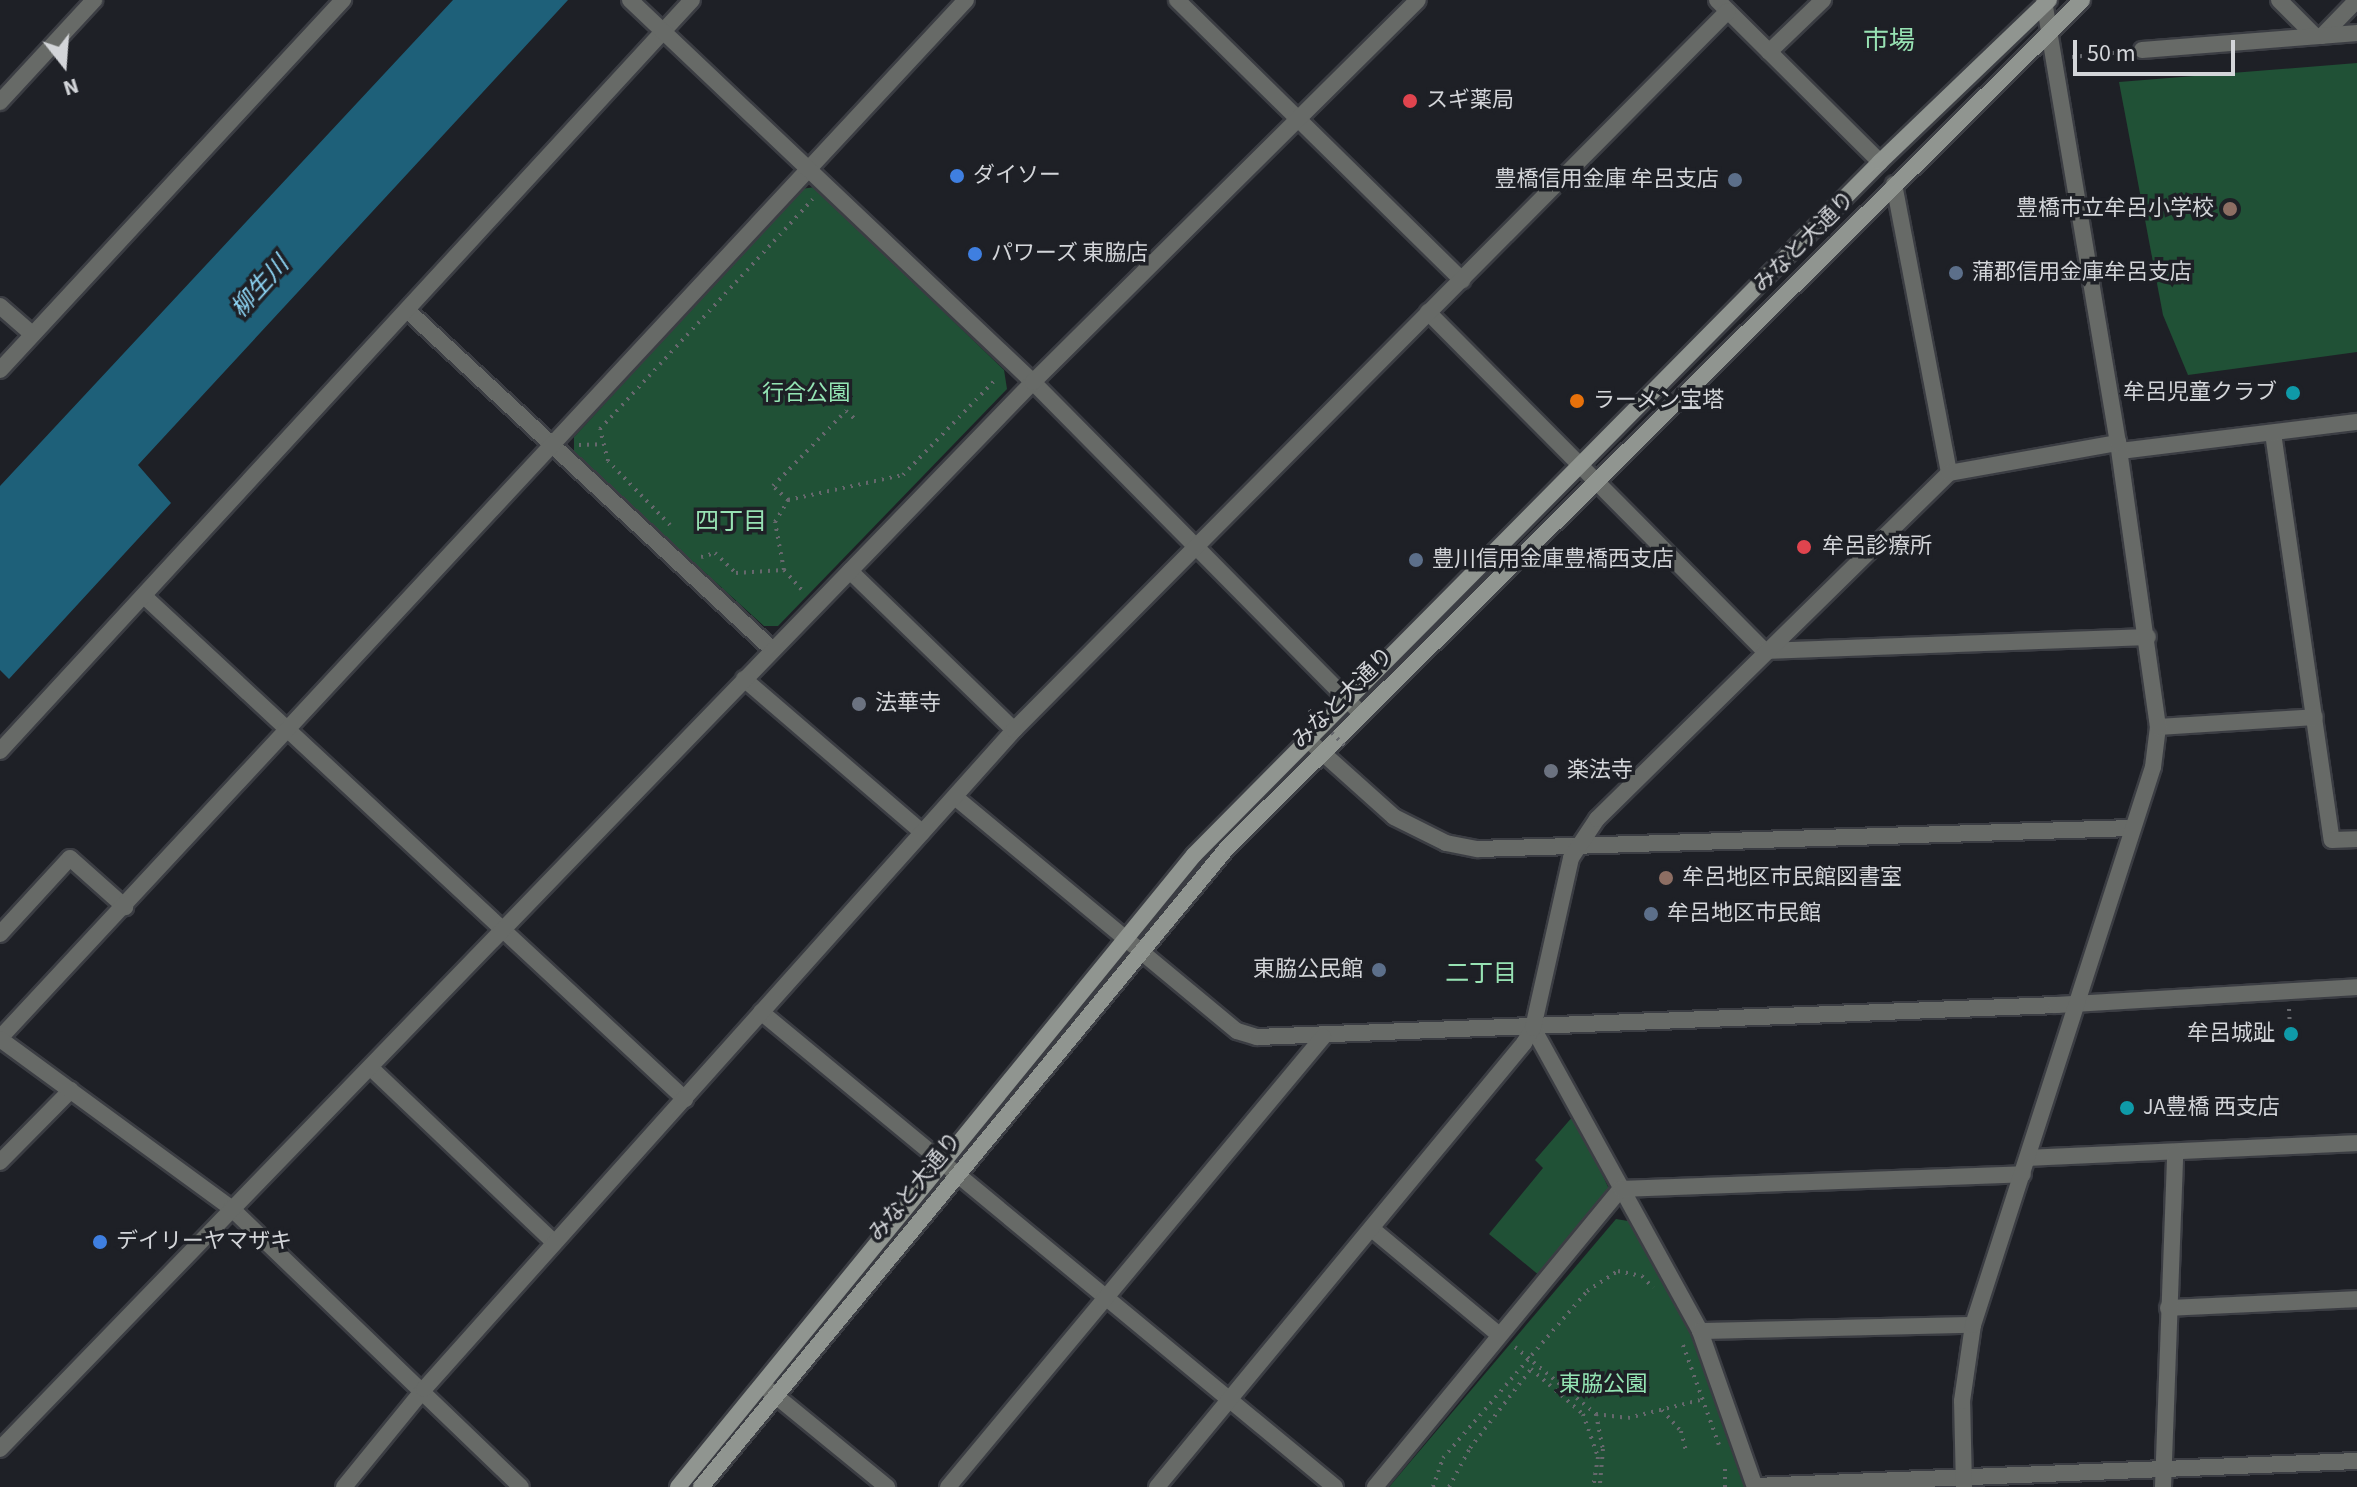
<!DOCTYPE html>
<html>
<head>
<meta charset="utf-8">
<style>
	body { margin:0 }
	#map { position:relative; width:2357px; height:1487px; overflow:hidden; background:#1e2026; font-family:"Source Sans 3","Noto Sans JP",sans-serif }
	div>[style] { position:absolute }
	.green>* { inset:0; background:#205136 }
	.water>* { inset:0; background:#1e6079 }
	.path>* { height:4px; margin-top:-2px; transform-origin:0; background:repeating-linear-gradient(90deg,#66686d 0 2px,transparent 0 8px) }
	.roads { filter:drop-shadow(2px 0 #3b3d43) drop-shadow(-2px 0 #3b3d43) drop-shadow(0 2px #3b3d43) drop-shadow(0 -2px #3b3d43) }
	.minor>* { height:16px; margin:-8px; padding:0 8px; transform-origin:8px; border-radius:8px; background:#676a67 }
	.tertiary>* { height:16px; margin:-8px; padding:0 8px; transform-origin:8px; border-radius:8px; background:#676a67 }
	.secondary>* { height:16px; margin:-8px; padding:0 8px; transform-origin:8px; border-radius:8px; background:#909590 }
	.path-bridge>* { height:4px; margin-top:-2px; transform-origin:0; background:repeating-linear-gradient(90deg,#66686d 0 2px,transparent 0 8px) }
	.dots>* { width:22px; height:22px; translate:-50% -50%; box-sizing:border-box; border:4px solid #1e2026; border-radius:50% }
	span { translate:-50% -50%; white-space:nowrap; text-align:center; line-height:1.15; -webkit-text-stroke:7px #1e2026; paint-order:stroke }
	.poi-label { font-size:22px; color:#d3d5d9 }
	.left { translate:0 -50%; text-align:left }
	.right { translate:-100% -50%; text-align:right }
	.street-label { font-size:22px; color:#d3d5d9 }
	.park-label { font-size:22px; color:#94e5b4 }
	.water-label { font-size:24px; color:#8ed6f6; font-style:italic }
	.neighbourhood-label { font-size:24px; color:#97e2b3 }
	.quarter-label { font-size:26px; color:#97e2b3 }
	.north { position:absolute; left:24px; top:24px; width:80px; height:80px; -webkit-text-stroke:6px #1e2026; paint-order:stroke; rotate:163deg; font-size:22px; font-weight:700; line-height:32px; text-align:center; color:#d3d5d9 }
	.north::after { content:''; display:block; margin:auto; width:28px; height:36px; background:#d3d5d9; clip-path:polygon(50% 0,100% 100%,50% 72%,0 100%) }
	.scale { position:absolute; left:2073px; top:40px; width:162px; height:36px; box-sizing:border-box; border:4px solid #d3d5d9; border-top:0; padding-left:10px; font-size:24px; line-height:28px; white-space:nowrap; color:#d3d5d9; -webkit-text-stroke:6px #1e2026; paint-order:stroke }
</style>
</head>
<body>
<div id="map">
	<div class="green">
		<i style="clip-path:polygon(2357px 63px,2357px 352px,2188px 375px,2163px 315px,2119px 82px)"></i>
		<i style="clip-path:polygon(815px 187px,1004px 370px,1007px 389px,778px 626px,764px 626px,574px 454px,574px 437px,801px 189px)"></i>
		<i style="clip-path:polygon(1574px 1115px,1610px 1191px,1540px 1276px,1489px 1234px,1543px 1168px,1535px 1160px)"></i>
		<i style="clip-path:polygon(1616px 1219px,1628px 1221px,1685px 1319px,1746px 1487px,1389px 1487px)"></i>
	</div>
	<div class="water">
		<i style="clip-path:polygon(453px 0,568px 0,138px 465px,171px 503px,9px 679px,0 670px,0 486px)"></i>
	</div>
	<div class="path">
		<i style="left:2072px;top:57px;width:51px;rotate:-5.6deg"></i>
		<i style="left:579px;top:445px;width:23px;rotate:-2deg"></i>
		<i style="left:788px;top:500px;width:21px;rotate:-137deg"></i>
		<i style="left:773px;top:486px;width:105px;rotate:-45.8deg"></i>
		<i style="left:846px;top:411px;width:12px;rotate:42deg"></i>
		<i style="left:670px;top:525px;width:89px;rotate:-134.1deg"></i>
		<i style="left:608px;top:461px;width:33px;rotate:-104deg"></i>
		<i style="left:600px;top:429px;width:313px;rotate:-47.2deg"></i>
		<i style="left:701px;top:557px;width:15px;rotate:-16deg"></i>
		<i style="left:715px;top:553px;width:29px;rotate:44deg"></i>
		<i style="left:736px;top:573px;width:48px;rotate:-3.6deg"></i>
		<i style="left:784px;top:570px;width:49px;rotate:-100.6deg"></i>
		<i style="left:775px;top:522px;width:26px;rotate:-59deg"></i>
		<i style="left:788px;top:500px;width:118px;rotate:-12.3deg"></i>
		<i style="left:903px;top:475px;width:135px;rotate:-45.9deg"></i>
		<i style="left:784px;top:570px;width:30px;rotate:48deg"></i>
		<i style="left:2289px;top:1009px;width:33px;rotate:87deg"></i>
		<i style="left:1683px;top:1345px;width:106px;rotate:70.2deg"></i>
		<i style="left:1515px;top:1347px;width:105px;rotate:39.6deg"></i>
		<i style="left:1596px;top:1414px;width:32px;rotate:7deg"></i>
		<i style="left:1628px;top:1418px;width:74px;rotate:-14deg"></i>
		<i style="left:1662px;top:1410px;width:28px;rotate:48deg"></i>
		<i style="left:1681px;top:1431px;width:21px;rotate:76deg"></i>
		<i style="left:1596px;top:1414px;width:36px;rotate:79deg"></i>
		<i style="left:1603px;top:1449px;width:38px;rotate:95deg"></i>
		<i style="left:1433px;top:1487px;width:31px;rotate:-71deg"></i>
		<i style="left:1443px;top:1458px;width:221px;rotate:-49.2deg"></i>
		<i style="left:1587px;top:1291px;width:37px;rotate:-33deg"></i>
		<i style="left:1618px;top:1271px;width:25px;rotate:12deg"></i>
		<i style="left:1642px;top:1276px;width:16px;rotate:47deg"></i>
		<i style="left:1449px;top:1487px;width:44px;rotate:-61.7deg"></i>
		<i style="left:1470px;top:1448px;width:100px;rotate:-52.3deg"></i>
		<i style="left:1531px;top:1369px;width:69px;rotate:40.9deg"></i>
		<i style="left:1583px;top:1414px;width:46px;rotate:70.8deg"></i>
		<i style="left:1598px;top:1457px;width:30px;rotate:99deg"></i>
		<i style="left:1725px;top:1487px;width:22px;rotate:-90deg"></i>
	</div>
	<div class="roads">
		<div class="minor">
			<i style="left:1177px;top:0;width:400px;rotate:44.5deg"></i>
			<i style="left:2279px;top:0;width:51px;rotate:45deg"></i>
			<i style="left:2322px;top:36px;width:50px;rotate:-45.8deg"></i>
			<i style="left:2142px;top:50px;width:216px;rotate:-4.5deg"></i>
			<i style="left:1769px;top:52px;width:75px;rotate:-43.9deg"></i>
			<i style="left:0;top:102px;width:139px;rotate:-47.3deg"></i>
			<i style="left:1894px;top:184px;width:294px;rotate:79.2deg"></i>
			<i style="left:0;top:306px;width:43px;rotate:41.2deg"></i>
			<i style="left:408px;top:311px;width:498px;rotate:42.9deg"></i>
			<i style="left:1428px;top:312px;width:478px;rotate:45.2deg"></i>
			<i style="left:1765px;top:651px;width:383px;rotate:-2.1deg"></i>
			<i style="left:0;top:370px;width:505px;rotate:-47.17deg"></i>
			<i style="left:2273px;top:433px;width:411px;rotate:81.8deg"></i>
			<i style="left:2332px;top:840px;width:25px;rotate:-2deg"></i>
			<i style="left:2120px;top:451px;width:239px;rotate:-7deg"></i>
			<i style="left:850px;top:571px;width:228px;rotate:44.1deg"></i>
			<i style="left:144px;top:596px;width:739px;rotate:42.92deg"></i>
			<i style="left:744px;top:679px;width:235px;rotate:40.7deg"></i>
			<i style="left:2158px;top:727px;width:157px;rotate:-3.6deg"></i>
			<i style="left:1306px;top:738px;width:118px;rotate:41.9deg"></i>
			<i style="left:1394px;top:817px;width:58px;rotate:26.6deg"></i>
			<i style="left:1446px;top:843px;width:33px;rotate:11deg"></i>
			<i style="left:1478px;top:849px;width:655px;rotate:-1.84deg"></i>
			<i style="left:0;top:751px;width:1021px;rotate:-47.34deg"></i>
			<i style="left:955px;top:797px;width:366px;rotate:39.7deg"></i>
			<i style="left:1237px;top:1031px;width:21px;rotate:17deg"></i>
			<i style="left:1257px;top:1037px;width:800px;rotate:-2.29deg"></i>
			<i style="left:2056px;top:1005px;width:302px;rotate:-3.4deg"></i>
			<i style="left:0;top:934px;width:103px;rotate:-47.4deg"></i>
			<i style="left:70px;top:858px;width:74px;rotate:41.7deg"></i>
			<i style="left:761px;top:1012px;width:745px;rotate:39.61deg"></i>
			<i style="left:1533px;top:1028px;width:346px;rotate:61.1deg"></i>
			<i style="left:1700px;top:1331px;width:165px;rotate:70.6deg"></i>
			<i style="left:0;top:1038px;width:1418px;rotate:-47.06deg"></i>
			<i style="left:371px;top:1068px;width:253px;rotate:43.6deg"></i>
			<i style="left:2028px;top:1158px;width:329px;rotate:-2.6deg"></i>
			<i style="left:0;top:1162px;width:101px;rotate:-45.4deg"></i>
			<i style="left:1372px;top:1229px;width:165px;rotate:39.8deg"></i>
			<i style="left:2168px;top:1308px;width:189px;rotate:-2.7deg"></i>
			<i style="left:1700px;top:1331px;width:273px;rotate:-1.3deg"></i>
			<i style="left:765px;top:1387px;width:158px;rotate:39.3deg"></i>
			<i style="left:1755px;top:1486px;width:603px;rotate:-2.38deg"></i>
			<i style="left:948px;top:1487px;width:586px;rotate:-50.19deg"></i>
			<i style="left:1375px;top:1487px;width:386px;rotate:-50.5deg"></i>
			<i style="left:1621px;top:1189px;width:402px;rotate:-2.1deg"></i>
			<i style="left:2163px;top:1487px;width:335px;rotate:-87.9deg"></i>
		</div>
		<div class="tertiary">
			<i style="left:630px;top:0;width:555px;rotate:43.47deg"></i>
			<i style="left:1033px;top:382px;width:463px;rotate:45.3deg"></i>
			<i style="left:1717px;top:0;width:230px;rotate:44.8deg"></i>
			<i style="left:0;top:1039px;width:286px;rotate:36.2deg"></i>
			<i style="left:231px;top:1208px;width:402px;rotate:43.9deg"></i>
			<i style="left:0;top:1449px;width:1485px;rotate:-45.93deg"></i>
			<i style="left:1033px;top:382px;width:542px;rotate:-44.78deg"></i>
			<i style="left:344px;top:1487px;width:127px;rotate:-50.8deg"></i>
			<i style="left:424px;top:1389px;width:885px;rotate:-48.16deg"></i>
			<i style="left:1014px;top:730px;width:1013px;rotate:-45.2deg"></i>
			<i style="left:1157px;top:1487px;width:576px;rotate:-50.42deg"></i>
			<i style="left:1524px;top:1043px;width:17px;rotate:-59deg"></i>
			<i style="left:1533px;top:1028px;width:174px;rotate:-77.4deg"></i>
			<i style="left:1571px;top:858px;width:47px;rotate:-56.3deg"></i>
			<i style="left:1597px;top:819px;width:494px;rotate:-44.5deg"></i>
			<i style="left:1949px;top:473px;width:172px;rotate:-10.1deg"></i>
			<i style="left:1964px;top:1487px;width:86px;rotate:-91.3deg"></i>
			<i style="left:1962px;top:1401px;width:77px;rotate:-81.8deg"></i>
			<i style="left:1973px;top:1325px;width:586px;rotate:-72.12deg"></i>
			<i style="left:2153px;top:767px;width:40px;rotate:-82.9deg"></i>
			<i style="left:2158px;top:727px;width:287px;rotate:-98deg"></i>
			<i style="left:2118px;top:443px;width:449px;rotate:-99.5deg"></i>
		</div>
		<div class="secondary">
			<i style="left:678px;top:1487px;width:816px;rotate:-50.77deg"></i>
			<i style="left:1194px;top:855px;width:975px;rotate:-45.29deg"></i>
			<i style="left:1880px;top:162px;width:234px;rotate:-43.8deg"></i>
			<i style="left:701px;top:1487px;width:828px;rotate:-50.54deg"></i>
			<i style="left:1227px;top:848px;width:1204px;rotate:-44.76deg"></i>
		</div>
	</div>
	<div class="path-bridge">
		<i style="left:1309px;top:710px;width:51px;rotate:45deg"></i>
	</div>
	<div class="dots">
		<i style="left:1410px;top:101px;background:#e0444e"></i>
		<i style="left:957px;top:176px;background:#3f7fe0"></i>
		<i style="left:1735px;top:180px;background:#5c6f8a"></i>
		<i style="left:2230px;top:209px;background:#8d6e63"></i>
		<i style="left:975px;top:254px;background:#3f7fe0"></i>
		<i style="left:1956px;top:273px;background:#5c6f8a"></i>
		<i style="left:2293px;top:393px;background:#0f9aa8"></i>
		<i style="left:1577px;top:401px;background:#e8710a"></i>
		<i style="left:1804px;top:547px;background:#e0444e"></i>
		<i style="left:1416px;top:560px;background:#5c6f8a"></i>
		<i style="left:859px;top:704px;background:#6b7280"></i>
		<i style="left:1551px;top:771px;background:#6b7280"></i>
		<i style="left:1666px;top:878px;background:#8d6e63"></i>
		<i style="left:1651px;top:914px;background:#5c6f8a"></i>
		<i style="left:1379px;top:970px;background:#5c6f8a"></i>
		<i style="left:2291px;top:1034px;background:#0f9aa8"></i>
		<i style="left:2127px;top:1108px;background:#0f9aa8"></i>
		<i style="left:100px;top:1242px;background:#3f7fe0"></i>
	</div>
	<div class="poi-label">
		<span class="left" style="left:1426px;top:101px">スギ薬局</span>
		<span class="left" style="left:973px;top:176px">ダイソー</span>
		<span class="right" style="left:1719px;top:180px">豊橋信用金庫 牟呂支店</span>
		<span class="right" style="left:2214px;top:209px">豊橋市立牟呂小学校</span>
		<span class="left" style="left:991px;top:254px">パワーズ 東脇店</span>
		<span class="left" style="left:1972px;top:273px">蒲郡信用金庫牟呂支店</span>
		<span class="right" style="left:2277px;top:393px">牟呂児童クラブ</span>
		<span class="left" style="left:1593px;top:401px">ラーメン宝塔</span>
		<span class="left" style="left:1822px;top:547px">牟呂診療所</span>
		<span class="left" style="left:1432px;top:560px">豊川信用金庫豊橋西支店</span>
		<span class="left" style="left:875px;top:704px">法華寺</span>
		<span class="left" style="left:1567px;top:771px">楽法寺</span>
		<span class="left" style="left:1682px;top:878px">牟呂地区市民館図書室</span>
		<span class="left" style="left:1667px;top:914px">牟呂地区市民館</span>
		<span class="right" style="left:1363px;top:970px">東脇公民館</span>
		<span class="right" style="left:2275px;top:1034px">牟呂城趾</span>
		<span class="left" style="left:2143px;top:1108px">JA豊橋 西支店</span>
		<span class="left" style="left:116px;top:1242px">デイリーヤマザキ</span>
	</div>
	<div class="street-label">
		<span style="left:1804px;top:242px;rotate:-45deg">みなと大通り</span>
		<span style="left:1343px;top:698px;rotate:-45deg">みなと大通り</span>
		<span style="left:915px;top:1187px;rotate:-51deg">みなと大通り</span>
	</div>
	<div class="park-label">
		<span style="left:806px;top:394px">行合公園</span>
		<span style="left:1603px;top:1385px">東脇公園</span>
	</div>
	<div class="water-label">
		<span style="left:260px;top:287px;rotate:-48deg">柳生川</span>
	</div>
	<div class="neighbourhood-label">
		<span style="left:731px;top:522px">四丁目</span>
		<span style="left:1481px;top:974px">二丁目</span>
	</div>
	<div class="quarter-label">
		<span style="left:1889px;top:41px">市場</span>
	</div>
	<div class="north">N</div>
	<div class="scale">50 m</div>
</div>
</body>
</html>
